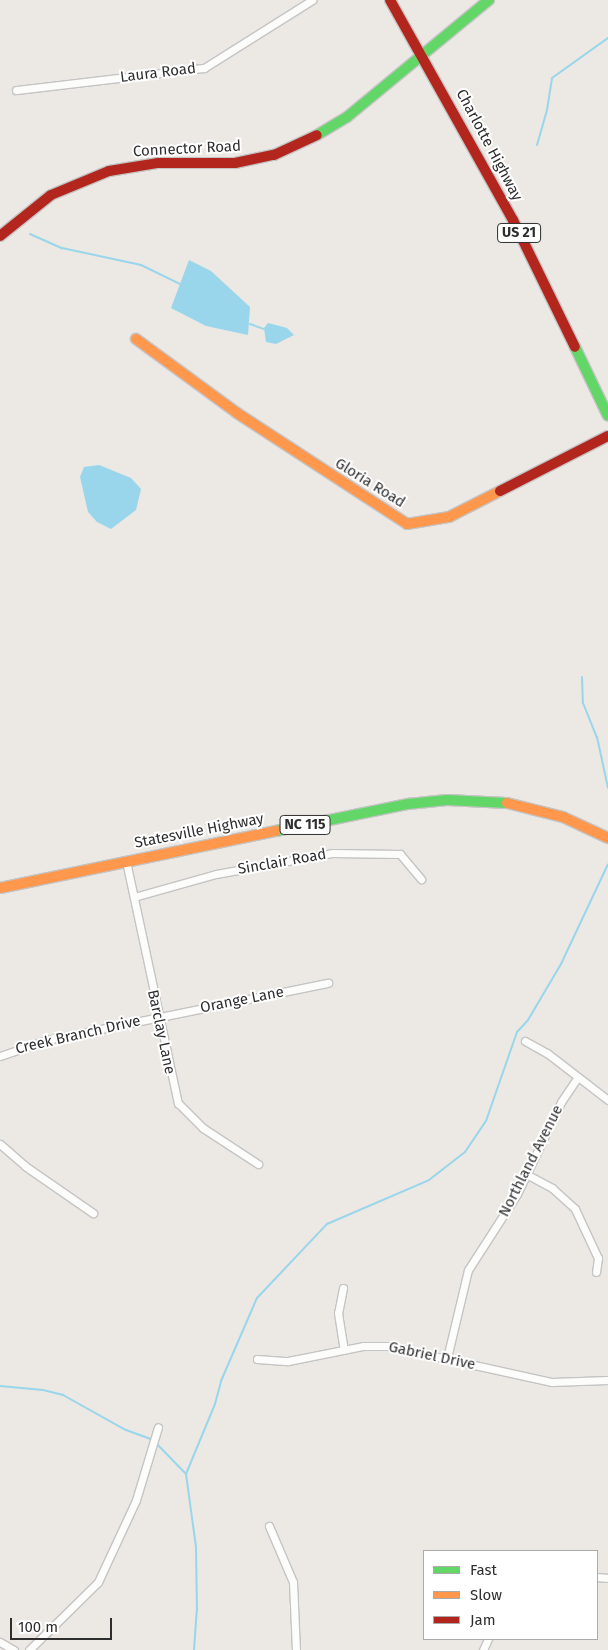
<!DOCTYPE html>
<html>
<head>
<meta charset="utf-8">
<style>
	body { margin:0 }
	#map { position:relative; width:608px; height:1650px; overflow:hidden; background:#ece8e4; font-family:"Fira Sans",sans-serif }
	div>[style] { position:absolute }
	.water>* { inset:0; background:#99d6ec }
	.stream>* { height:2px; margin:-1px; padding:0 1px; transform-origin:1px; border-radius:1px; background:#99d6ec }
	.roads { filter:drop-shadow(1px 0 #c5c4c5) drop-shadow(-1px 0 #c5c4c5) drop-shadow(0 1px #c5c4c5) drop-shadow(0 -1px #c5c4c5) }
	.street>* { height:7px; margin:-3.5px; padding:0 3.5px; transform-origin:3.5px; border-radius:3.5px; background:#fcfcfb }
	.fast>* { height:10px; margin:-5px; padding:0 5px; transform-origin:5px; border-radius:5px; background:#63d668 }
	.slow>* { height:10px; margin:-5px; padding:0 5px; transform-origin:5px; border-radius:5px; background:#ff974d }
	.jam>* { height:10px; margin:-5px; padding:0 5px; transform-origin:5px; border-radius:5px; background:#b3261e }
	span { translate:-50% -50%; white-space:nowrap; text-align:center; line-height:1.15; -webkit-text-stroke:4px #fff; paint-order:stroke }
	.shield-label span { padding:1px 4px; background:#fff; border:1px solid; border-radius:4px; -webkit-text-stroke-width:0 }
	.shield-label { font-size:14px; color:#2e2e2e; font-weight:700 }
	.street-label { font-size:15px; color:#2e2e2e }
	.legend { position:absolute; left:423px; top:1550px; width:175px; height:90px; box-sizing:border-box; background:#fff; border:1px solid #ababab; margin:0; padding:6px 9px; list-style:none; font-size:15px; color:#2e2e2e }
	.legend li { display:flex; align-items:center; gap:10px; height:25px }
	.legend b { width:25px; border:1px solid #ababab }
	.scale { position:absolute; left:10px; top:1618px; width:102px; height:22px; box-sizing:border-box; border:2px solid #2e2e2e; border-top:0; padding-left:6px; font-size:15px; line-height:18px; white-space:nowrap; color:#2e2e2e; -webkit-text-stroke:4px #fff; paint-order:stroke }
</style>
</head>
<body>
<div id="map">
	<div class="water">
		<i style="clip-path:polygon(189px 260px,211px 271px,250px 307px,248px 335px,206px 326px,171px 308px)"></i>
		<i style="clip-path:polygon(268px 323px,287px 328px,294px 335px,276px 344px,266px 342px,264px 328px)"></i>
		<i style="clip-path:polygon(99px 465px,131px 478px,141px 489px,136px 510px,111px 529px,97px 522px,88px 512px,80px 477px,84px 467px)"></i>
	</div>
	<div class="stream">
		<i style="left:537px;top:145px;width:36px;rotate:-74deg"></i>
		<i style="left:547px;top:110px;width:32px;rotate:-81deg"></i>
		<i style="left:552px;top:78px;width:69px;rotate:-35.5deg"></i>
		<i style="left:30px;top:234px;width:35px;rotate:24deg"></i>
		<i style="left:62px;top:248px;width:81px;rotate:12.1deg"></i>
		<i style="left:141px;top:265px;width:46px;rotate:26deg"></i>
		<i style="left:250px;top:324px;width:15px;rotate:20deg"></i>
		<i style="left:582px;top:677px;width:26px;rotate:88deg"></i>
		<i style="left:583px;top:703px;width:37px;rotate:68deg"></i>
		<i style="left:597px;top:737px;width:52px;rotate:77.8deg"></i>
		<i style="left:0;top:1386px;width:43px;rotate:5.3deg"></i>
		<i style="left:43px;top:1390px;width:21px;rotate:14deg"></i>
		<i style="left:63px;top:1395px;width:72px;rotate:29.1deg"></i>
		<i style="left:126px;top:1430px;width:27px;rotate:20deg"></i>
		<i style="left:155px;top:1442px;width:45px;rotate:45.9deg"></i>
		<i style="left:194px;top:1650px;width:39px;rotate:-86deg"></i>
		<i style="left:197px;top:1611px;width:64px;rotate:-90.9deg"></i>
		<i style="left:196px;top:1547px;width:74px;rotate:-97.8deg"></i>
		<i style="left:186px;top:1474px;width:76px;rotate:-67.5deg"></i>
		<i style="left:215px;top:1404px;width:24px;rotate:-75deg"></i>
		<i style="left:221px;top:1381px;width:90px;rotate:-66.6deg"></i>
		<i style="left:257px;top:1298px;width:102px;rotate:-46.6deg"></i>
		<i style="left:327px;top:1224px;width:111px;rotate:-23.3deg"></i>
		<i style="left:429px;top:1180px;width:46px;rotate:-37.9deg"></i>
		<i style="left:465px;top:1152px;width:37px;rotate:-56deg"></i>
		<i style="left:486px;top:1121px;width:94px;rotate:-70.8deg"></i>
		<i style="left:517px;top:1032px;width:16px;rotate:-47deg"></i>
		<i style="left:528px;top:1020px;width:65px;rotate:-59.5deg"></i>
		<i style="left:561px;top:964px;width:110px;rotate:-64.8deg"></i>
	</div>
	<div class="roads">
		<div class="street">
			<i style="left:16px;top:90px;width:189px;rotate:-6.7deg"></i>
			<i style="left:204px;top:68px;width:128px;rotate:-32.2deg"></i>
			<i style="left:126px;top:861px;width:248px;rotate:77.9deg"></i>
			<i style="left:178px;top:1103px;width:35px;rotate:45deg"></i>
			<i style="left:203px;top:1128px;width:66px;rotate:33.2deg"></i>
			<i style="left:134px;top:897px;width:85px;rotate:-15.7deg"></i>
			<i style="left:216px;top:874px;width:119px;rotate:-10.2deg"></i>
			<i style="left:333px;top:853px;width:67px;rotate:0.9deg"></i>
			<i style="left:400px;top:854px;width:33px;rotate:50deg"></i>
			<i style="left:525px;top:1041px;width:25px;rotate:29deg"></i>
			<i style="left:547px;top:1053px;width:77px;rotate:37.6deg"></i>
			<i style="left:0;top:1056px;width:50px;rotate:-18.8deg"></i>
			<i style="left:47px;top:1040px;width:287px;rotate:-11.5deg"></i>
			<i style="left:0;top:1144px;width:33px;rotate:41deg"></i>
			<i style="left:25px;top:1166px;width:83px;rotate:34.7deg"></i>
			<i style="left:526px;top:1174px;width:30px;rotate:28deg"></i>
			<i style="left:552px;top:1188px;width:31px;rotate:42deg"></i>
			<i style="left:575px;top:1209px;width:54px;rotate:64.9deg"></i>
			<i style="left:598px;top:1258px;width:14px;rotate:98deg"></i>
			<i style="left:343px;top:1288px;width:25px;rotate:101deg"></i>
			<i style="left:338px;top:1313px;width:37px;rotate:81deg"></i>
			<i style="left:447px;top:1358px;width:90px;rotate:-76.6deg"></i>
			<i style="left:468px;top:1270px;width:90px;rotate:-57.2deg"></i>
			<i style="left:517px;top:1194px;width:102px;rotate:-64.4deg"></i>
			<i style="left:561px;top:1102px;width:30px;rotate:-56deg"></i>
			<i style="left:257px;top:1359px;width:31px;rotate:4deg"></i>
			<i style="left:288px;top:1361px;width:76px;rotate:-11.3deg"></i>
			<i style="left:363px;top:1346px;width:25px"></i>
			<i style="left:388px;top:1346px;width:168px;rotate:12.4deg"></i>
			<i style="left:552px;top:1382px;width:56px;rotate:-2deg"></i>
			<i style="left:269px;top:1526px;width:61px;rotate:66.8deg"></i>
			<i style="left:293px;top:1582px;width:68px;rotate:87.5deg"></i>
			<i style="left:597px;top:1577px;width:11px;rotate:5deg"></i>
			<i style="left:0;top:1642px;width:16px;rotate:30deg"></i>
			<i style="left:29px;top:1650px;width:97px;rotate:-44.6deg"></i>
			<i style="left:98px;top:1582px;width:90px;rotate:-65.1deg"></i>
			<i style="left:136px;top:1500px;width:76px;rotate:-73.2deg"></i>
			<i style="left:483px;top:1650px;width:12px;rotate:-66deg"></i>
		</div>
		<div class="fast">
			<i style="left:317px;top:135px;width:35px;rotate:-31deg"></i>
			<i style="left:347px;top:117px;width:184px;rotate:-39.5deg"></i>
			<i style="left:575px;top:347px;width:76px;rotate:64.4deg"></i>
			<i style="left:276px;top:831px;width:135px;rotate:-11.6deg"></i>
			<i style="left:408px;top:804px;width:39px;rotate:-6deg"></i>
			<i style="left:447px;top:800px;width:60px;rotate:2.9deg"></i>
		</div>
		<div class="slow">
			<i style="left:136px;top:339px;width:125px;rotate:36.2deg"></i>
			<i style="left:237px;top:413px;width:203px;rotate:33.1deg"></i>
			<i style="left:407px;top:524px;width:43px;rotate:-9.5deg"></i>
			<i style="left:449px;top:517px;width:57px;rotate:-27deg"></i>
			<i style="left:507px;top:803px;width:58px;rotate:14deg"></i>
			<i style="left:563px;top:817px;width:50px;rotate:25deg"></i>
			<i style="left:0;top:888px;width:282px;rotate:-11.7deg"></i>
		</div>
		<div class="jam">
			<i style="left:390px;top:0;width:252px;rotate:60.8deg"></i>
			<i style="left:513px;top:220px;width:141px;rotate:64deg"></i>
			<i style="left:0;top:236px;width:65px;rotate:-38.8deg"></i>
			<i style="left:51px;top:195px;width:63px;rotate:-22.5deg"></i>
			<i style="left:109px;top:171px;width:50px;rotate:-9.3deg"></i>
			<i style="left:158px;top:163px;width:77px"></i>
			<i style="left:235px;top:163px;width:40px;rotate:-12deg"></i>
			<i style="left:274px;top:155px;width:47px;rotate:-24.9deg"></i>
			<i style="left:500px;top:491px;width:121px;rotate:-27deg"></i>
		</div>
	</div>
	<div class="shield-label">
		<span style="left:519px;top:233px">US 21</span>
		<span style="left:305px;top:825px">NC 115</span>
	</div>
	<div class="street-label">
		<span style="left:158px;top:73px;rotate:-7deg">Laura Road</span>
		<span style="left:489px;top:145px;rotate:62deg">Charlotte Highway</span>
		<span style="left:187px;top:149px;rotate:-3deg">Connector Road</span>
		<span style="left:370px;top:483px;rotate:32deg">Gloria Road</span>
		<span style="left:199px;top:831px;rotate:-11deg">Statesville Highway</span>
		<span style="left:282px;top:862px;rotate:-10deg">Sinclair Road</span>
		<span style="left:242px;top:1000px;rotate:-11deg">Orange Lane</span>
		<span style="left:161px;top:1032px;rotate:78deg">Barclay Lane</span>
		<span style="left:78px;top:1035px;rotate:-13deg">Creek Branch Drive</span>
		<span style="left:531px;top:1161px;rotate:-63deg">Northland Avenue</span>
		<span style="left:432px;top:1356px;rotate:12deg">Gabriel Drive</span>
	</div>
	<ul class="legend">
	<li><b style="height:6px;background:#63d668"></b>Fast</li>
	<li><b style="height:6px;background:#ff974d"></b>Slow</li>
	<li><b style="height:6px;background:#b3261e"></b>Jam</li>
	</ul>
	<div class="scale">100 m</div>
</div>
</body>
</html>
